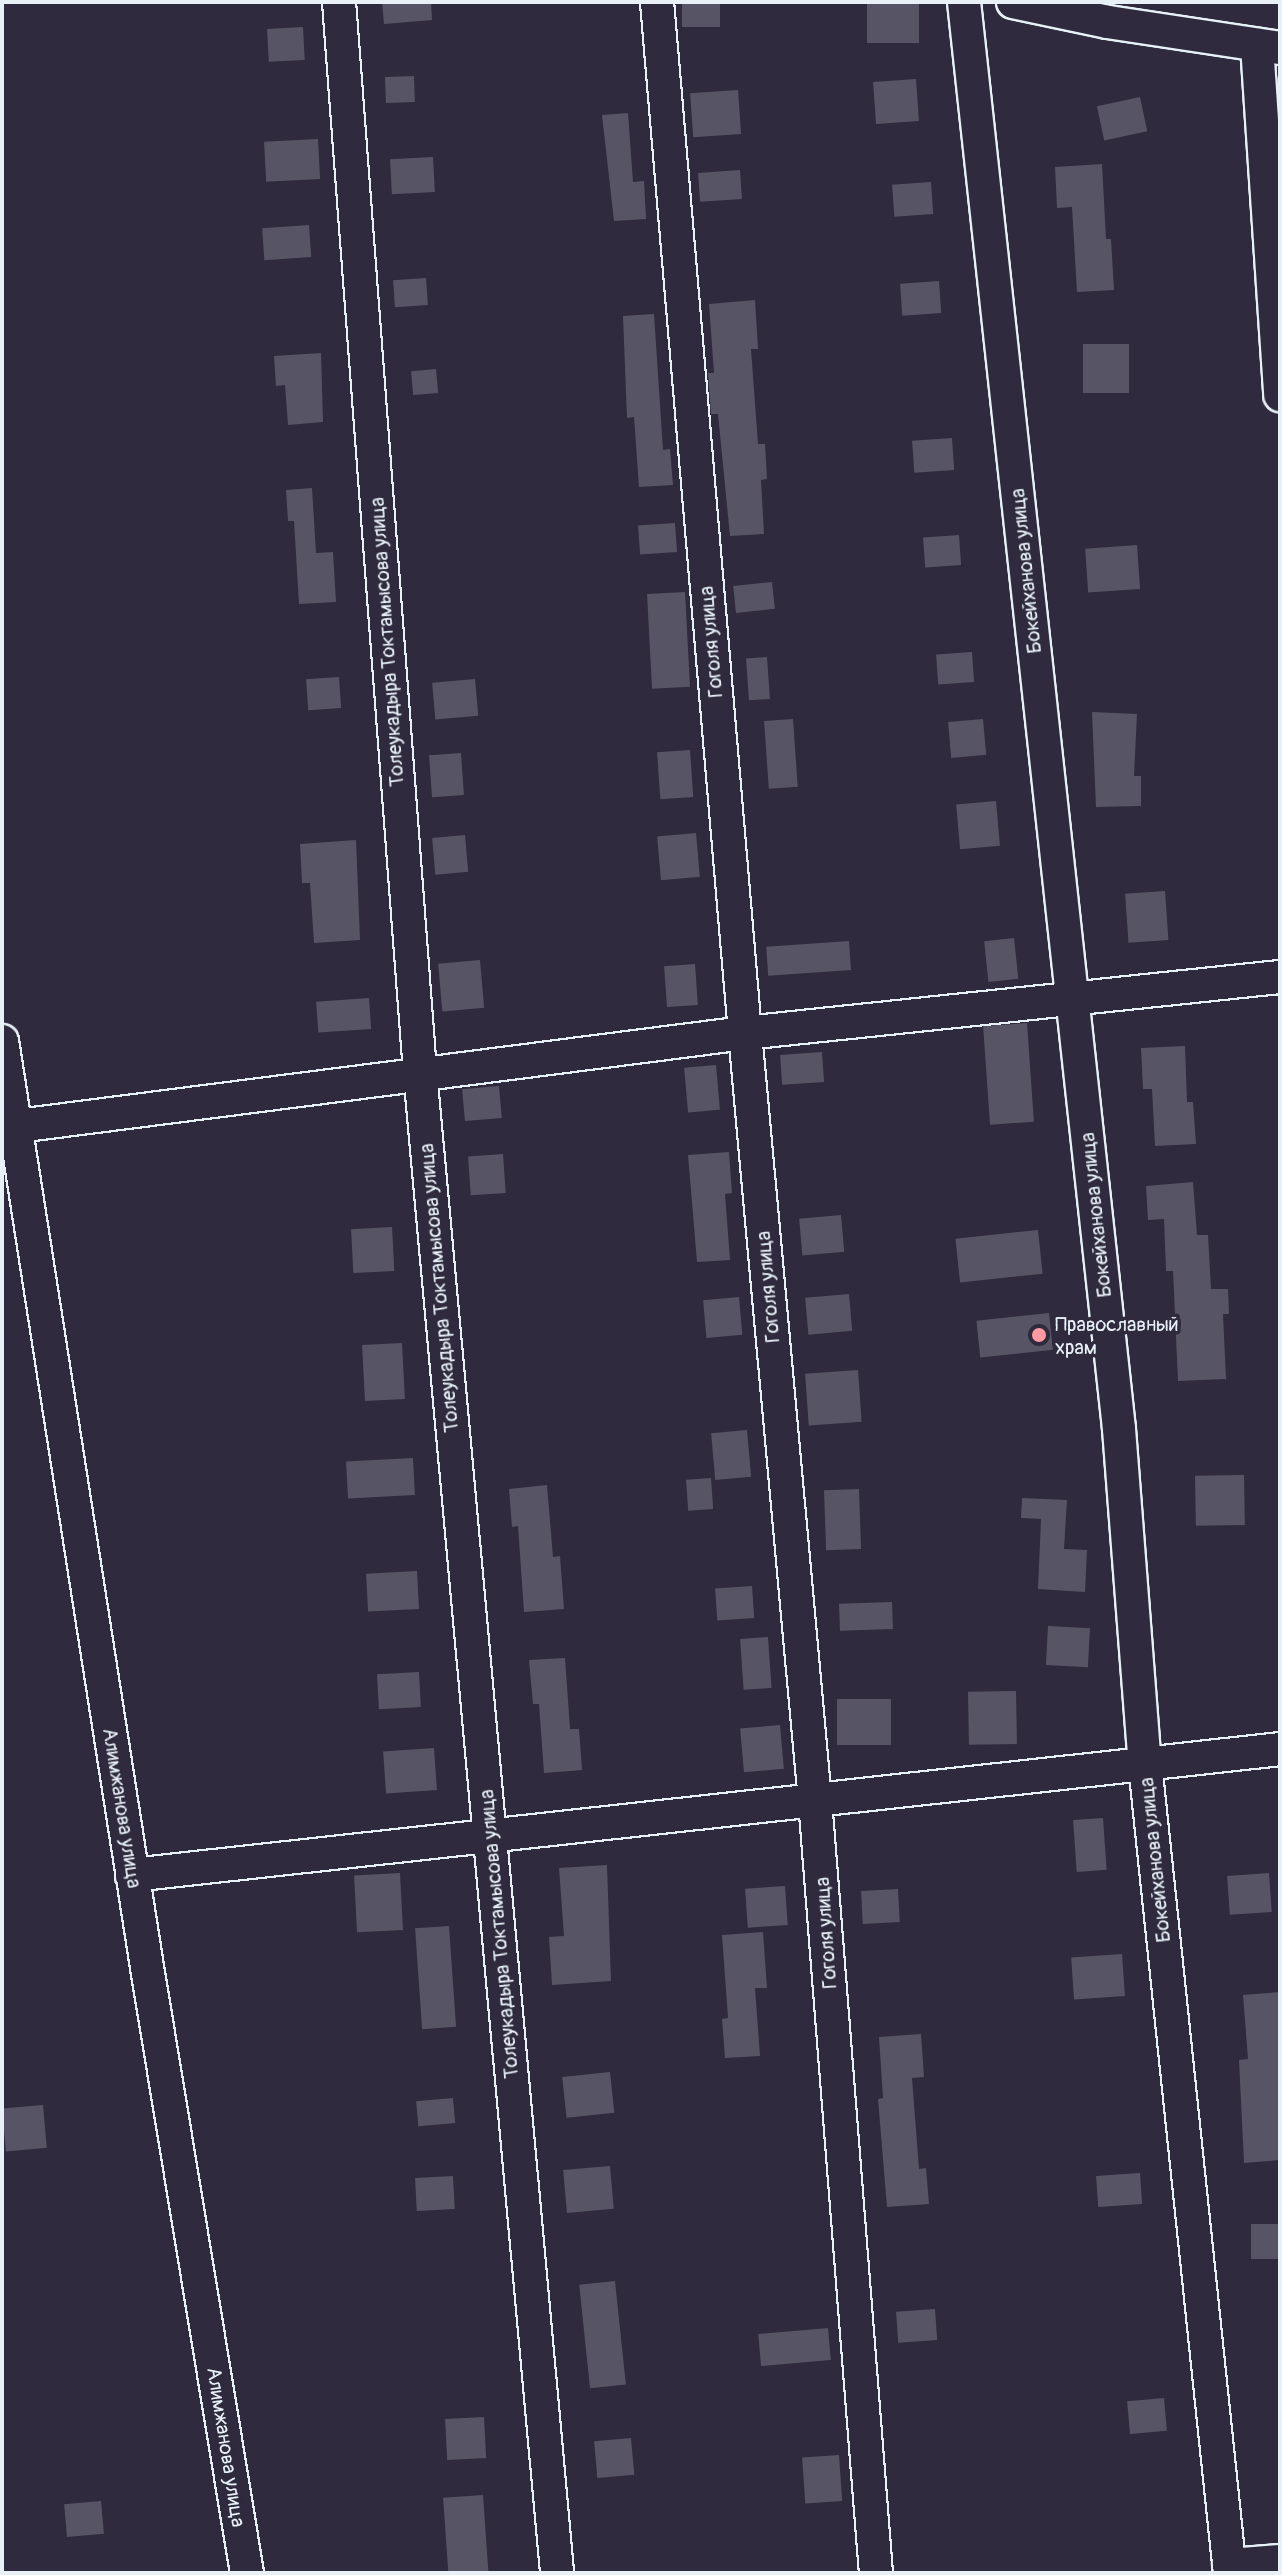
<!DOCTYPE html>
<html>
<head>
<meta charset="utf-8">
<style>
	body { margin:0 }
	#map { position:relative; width:1282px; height:2575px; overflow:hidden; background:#2f2a3d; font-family:Pangolin,sans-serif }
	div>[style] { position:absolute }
	.building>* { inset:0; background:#575565; transform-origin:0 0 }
	.roads { filter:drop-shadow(2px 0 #e8f1f8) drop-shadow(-2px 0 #e8f1f8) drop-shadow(0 2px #e8f1f8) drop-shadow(0 -2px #e8f1f8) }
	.minor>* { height:32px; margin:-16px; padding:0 16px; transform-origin:16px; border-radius:16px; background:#2f2a3d }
	.dots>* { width:22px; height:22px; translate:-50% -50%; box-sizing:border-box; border:4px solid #2f2a3d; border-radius:50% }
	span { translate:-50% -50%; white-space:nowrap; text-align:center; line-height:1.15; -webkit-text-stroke:7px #2f2a3d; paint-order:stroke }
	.street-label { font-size:20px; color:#e8f1f8 }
	.poi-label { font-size:20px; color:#e8f1f8 }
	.left { translate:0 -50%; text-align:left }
	.frame { position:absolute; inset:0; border:4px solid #e8f1f8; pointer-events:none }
</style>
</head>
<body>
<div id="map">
	<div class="building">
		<i style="clip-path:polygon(382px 2px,431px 2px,432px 20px,384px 24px)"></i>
		<i style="left:682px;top:2px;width:38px;height:25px"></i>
		<i style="left:867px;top:2px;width:52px;height:41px"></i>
		<i style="left:303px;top:27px;width:33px;height:36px;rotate:87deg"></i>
		<i style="left:414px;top:76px;width:26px;height:29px;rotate:88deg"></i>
		<i style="left:916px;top:79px;width:42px;height:43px;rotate:86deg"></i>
		<i style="left:738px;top:90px;width:44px;height:48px;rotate:86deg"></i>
		<i style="left:1140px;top:97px;width:35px;height:44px;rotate:78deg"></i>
		<i style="clip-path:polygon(628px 113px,633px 182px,644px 181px,646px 219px,614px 221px,602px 115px)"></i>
		<i style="left:318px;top:139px;width:40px;height:54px;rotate:87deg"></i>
		<i style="left:433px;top:157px;width:35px;height:43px;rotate:87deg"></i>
		<i style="clip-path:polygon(1102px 164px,1106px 239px,1111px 239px,1114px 290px,1077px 292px,1072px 207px,1057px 208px,1055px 167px)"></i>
		<i style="left:740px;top:170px;width:29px;height:42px;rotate:86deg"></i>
		<i style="left:931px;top:182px;width:32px;height:39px;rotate:86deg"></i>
		<i style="left:309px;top:225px;width:32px;height:47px;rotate:86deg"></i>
		<i style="left:426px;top:278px;width:27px;height:33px;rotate:86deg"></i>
		<i style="left:939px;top:281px;width:32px;height:39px;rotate:86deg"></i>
		<i style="clip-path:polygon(755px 300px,758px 349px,751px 349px,758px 444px,765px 444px,767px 479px,761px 480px,764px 534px,730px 536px,718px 414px,711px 414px,708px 373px,714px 373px,709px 304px)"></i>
		<i style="clip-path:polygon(654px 314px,663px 450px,670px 449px,673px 485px,639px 487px,634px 417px,627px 418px,623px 316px)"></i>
		<i style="left:1083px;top:344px;width:46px;height:49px"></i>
		<i style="clip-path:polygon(321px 353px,323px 422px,288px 425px,285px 385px,276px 386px,274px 356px)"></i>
		<i style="left:436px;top:369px;width:24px;height:25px;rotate:85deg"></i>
		<i style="left:952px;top:438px;width:32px;height:40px;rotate:86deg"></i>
		<i style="clip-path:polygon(312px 488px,316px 553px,333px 552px,336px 602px,299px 604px,294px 521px,288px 521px,286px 490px)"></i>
		<i style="left:675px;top:523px;width:29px;height:37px;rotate:86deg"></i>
		<i style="left:959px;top:535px;width:30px;height:36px;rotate:86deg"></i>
		<i style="left:1137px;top:545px;width:44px;height:52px;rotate:86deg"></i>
		<i style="left:772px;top:582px;width:27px;height:39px;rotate:84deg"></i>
		<i style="left:685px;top:592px;width:95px;height:38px;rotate:87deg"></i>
		<i style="left:972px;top:652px;width:30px;height:36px;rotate:86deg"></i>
		<i style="left:767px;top:657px;width:42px;height:21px;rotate:86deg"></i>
		<i style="left:339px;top:677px;width:31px;height:33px;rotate:86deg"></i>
		<i style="left:475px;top:679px;width:37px;height:43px;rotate:85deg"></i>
		<i style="clip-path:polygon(1092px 712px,1137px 714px,1134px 776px,1141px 776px,1141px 806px,1096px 807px)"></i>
		<i style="left:793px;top:719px;width:68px;height:29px;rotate:86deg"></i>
		<i style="left:983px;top:719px;width:36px;height:35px;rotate:85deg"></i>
		<i style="left:690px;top:750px;width:47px;height:33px;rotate:86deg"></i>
		<i style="left:461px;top:753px;width:42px;height:32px;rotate:86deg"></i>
		<i style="left:996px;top:801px;width:45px;height:40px;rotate:85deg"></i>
		<i style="left:696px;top:833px;width:44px;height:39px;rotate:85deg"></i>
		<i style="left:465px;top:835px;width:37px;height:33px;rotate:85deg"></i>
		<i style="clip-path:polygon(356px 840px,360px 940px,314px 943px,310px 883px,302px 883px,300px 844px)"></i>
		<i style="left:1165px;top:891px;width:49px;height:40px;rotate:86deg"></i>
		<i style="left:1014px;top:938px;width:41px;height:30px;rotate:84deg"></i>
		<i style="left:849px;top:941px;width:29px;height:83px;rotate:86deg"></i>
		<i style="left:480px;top:960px;width:48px;height:42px;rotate:85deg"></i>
		<i style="left:695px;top:964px;width:41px;height:31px;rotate:86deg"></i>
		<i style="left:369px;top:998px;width:31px;height:53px;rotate:86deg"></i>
		<i style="left:1027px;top:1023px;width:99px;height:44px;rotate:86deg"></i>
		<i style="clip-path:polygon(1185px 1046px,1187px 1102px,1193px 1102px,1196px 1144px,1155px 1146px,1152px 1089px,1143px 1089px,1141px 1048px)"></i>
		<i style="left:822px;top:1052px;width:30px;height:42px;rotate:86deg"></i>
		<i style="left:716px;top:1065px;width:45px;height:32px;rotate:85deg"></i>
		<i style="left:499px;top:1086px;width:32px;height:37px;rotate:85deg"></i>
		<i style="clip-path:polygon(729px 1152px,732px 1193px,725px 1194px,730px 1260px,697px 1262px,688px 1155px)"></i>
		<i style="left:503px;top:1154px;width:39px;height:35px;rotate:86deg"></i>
		<i style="clip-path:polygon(1193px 1182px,1197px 1235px,1208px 1235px,1211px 1289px,1228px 1289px,1229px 1314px,1223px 1314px,1226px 1379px,1178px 1381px,1173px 1271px,1166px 1271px,1164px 1219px,1148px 1220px,1146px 1186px)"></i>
		<i style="left:841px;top:1215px;width:37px;height:42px;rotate:85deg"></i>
		<i style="left:392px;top:1227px;width:44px;height:41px;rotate:87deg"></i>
		<i style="left:1038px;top:1230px;width:44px;height:83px;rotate:84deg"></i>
		<i style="left:849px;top:1294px;width:37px;height:44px;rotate:85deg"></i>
		<i style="left:739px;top:1297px;width:38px;height:36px;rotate:85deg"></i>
		<i style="left:1049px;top:1313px;width:37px;height:73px;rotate:84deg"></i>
		<i style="left:402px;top:1343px;width:56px;height:40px;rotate:87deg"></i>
		<i style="left:858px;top:1370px;width:52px;height:53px;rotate:86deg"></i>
		<i style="left:747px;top:1430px;width:47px;height:36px;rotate:85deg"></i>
		<i style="left:413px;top:1458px;width:37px;height:67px;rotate:87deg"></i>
		<i style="left:1244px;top:1475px;width:50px;height:49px;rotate:89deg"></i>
		<i style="left:711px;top:1478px;width:31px;height:25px;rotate:86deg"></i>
		<i style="clip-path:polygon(547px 1485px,553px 1557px,560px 1556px,564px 1609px,524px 1612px,518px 1526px,512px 1527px,509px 1489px)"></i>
		<i style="left:859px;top:1489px;width:60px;height:35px;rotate:88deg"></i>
		<i style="clip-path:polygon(1022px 1498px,1067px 1500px,1064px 1549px,1087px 1550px,1085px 1592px,1038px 1589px,1041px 1519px,1021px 1518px)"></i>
		<i style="left:417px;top:1571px;width:38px;height:51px;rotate:87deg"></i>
		<i style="left:752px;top:1586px;width:32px;height:37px;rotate:86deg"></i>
		<i style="left:892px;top:1602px;width:27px;height:53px;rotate:88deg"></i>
		<i style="left:1048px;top:1626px;width:42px;height:39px;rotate:3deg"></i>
		<i style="left:768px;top:1637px;width:51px;height:28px;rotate:86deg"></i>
		<i style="clip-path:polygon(565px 1658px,570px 1729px,579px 1729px,582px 1770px,544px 1773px,539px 1704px,533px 1704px,529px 1660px)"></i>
		<i style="left:419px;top:1672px;width:35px;height:42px;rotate:87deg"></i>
		<i style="left:1016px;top:1691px;width:53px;height:48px;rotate:89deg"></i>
		<i style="left:891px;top:1699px;width:46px;height:54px;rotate:90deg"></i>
		<i style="left:780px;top:1725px;width:44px;height:40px;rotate:85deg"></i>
		<i style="left:434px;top:1748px;width:42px;height:51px;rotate:86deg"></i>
		<i style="left:1103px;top:1818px;width:52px;height:30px;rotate:86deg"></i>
		<i style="clip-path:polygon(607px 1865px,611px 1981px,552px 1985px,549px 1937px,564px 1936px,559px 1868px)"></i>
		<i style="left:400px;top:1873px;width:57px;height:46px;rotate:87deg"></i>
		<i style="left:1269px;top:1873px;width:39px;height:42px;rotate:86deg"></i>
		<i style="left:785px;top:1886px;width:39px;height:40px;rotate:86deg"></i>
		<i style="left:898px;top:1889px;width:33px;height:37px;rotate:87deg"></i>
		<i style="left:449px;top:1926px;width:101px;height:34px;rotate:86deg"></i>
		<i style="clip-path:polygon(763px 1932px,767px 1988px,755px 1988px,760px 2056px,725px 2058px,722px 2019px,728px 2018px,722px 1935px)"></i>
		<i style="left:1122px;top:1954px;width:42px;height:51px;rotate:86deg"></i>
		<i style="clip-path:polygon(1280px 1992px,1280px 2160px,1244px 2163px,1239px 2060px,1248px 2059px,1243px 1995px)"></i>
		<i style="clip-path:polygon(921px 2034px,924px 2077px,912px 2078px,919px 2169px,926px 2168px,929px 2204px,887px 2207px,878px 2099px,883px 2098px,879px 2037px)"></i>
		<i style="left:610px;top:2072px;width:41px;height:48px;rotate:84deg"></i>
		<i style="left:453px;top:2098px;width:25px;height:37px;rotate:85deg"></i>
		<i style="left:43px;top:2105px;width:43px;height:41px;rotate:85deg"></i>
		<i style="left:610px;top:2166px;width:43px;height:47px;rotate:85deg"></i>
		<i style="left:1140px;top:2173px;width:31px;height:44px;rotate:86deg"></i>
		<i style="left:453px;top:2176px;width:33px;height:38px;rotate:87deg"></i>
		<i style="left:1280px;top:2224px;width:35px;height:29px;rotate:90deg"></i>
		<i style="left:615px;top:2281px;width:104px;height:36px;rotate:84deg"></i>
		<i style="left:935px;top:2309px;width:31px;height:39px;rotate:86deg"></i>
		<i style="left:828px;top:2328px;width:32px;height:70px;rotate:85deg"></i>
		<i style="left:1164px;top:2398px;width:33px;height:37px;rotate:85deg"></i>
		<i style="left:484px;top:2417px;width:41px;height:39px;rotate:87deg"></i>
		<i style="left:631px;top:2438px;width:37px;height:37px;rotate:85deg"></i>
		<i style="left:839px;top:2455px;width:46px;height:37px;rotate:86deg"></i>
		<i style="left:483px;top:2495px;width:78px;height:40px;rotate:86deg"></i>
		<i style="left:101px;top:2501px;width:33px;height:37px;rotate:85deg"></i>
	</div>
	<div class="roads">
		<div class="minor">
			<i style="left:339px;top:2px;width:1073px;rotate:85.67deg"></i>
			<i style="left:420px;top:1072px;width:1507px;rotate:84.78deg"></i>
			<i style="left:657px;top:2px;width:1035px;rotate:85.12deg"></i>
			<i style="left:745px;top:1033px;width:770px;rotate:84.79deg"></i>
			<i style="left:815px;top:1800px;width:775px;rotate:85.49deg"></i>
			<i style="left:964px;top:2px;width:1435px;rotate:83.8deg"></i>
			<i style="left:1119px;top:1429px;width:336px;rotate:85.6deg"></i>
			<i style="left:1145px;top:1764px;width:813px;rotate:84deg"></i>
			<i style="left:1013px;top:2px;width:97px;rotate:11.9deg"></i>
			<i style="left:1108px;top:22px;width:174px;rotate:8.6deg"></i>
			<i style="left:1257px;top:45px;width:351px;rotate:86.2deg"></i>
			<i style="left:2px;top:1041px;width:931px;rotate:81.1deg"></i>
			<i style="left:146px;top:1961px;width:620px;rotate:80.63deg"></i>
			<i style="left:2px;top:1128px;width:749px;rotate:-7.29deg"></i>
			<i style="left:745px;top:1033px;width:538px;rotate:-5.98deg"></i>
			<i style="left:132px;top:1875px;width:1155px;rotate:-6.26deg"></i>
			<i style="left:1229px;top:2565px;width:51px;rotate:-4.5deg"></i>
		</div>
	</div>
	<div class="dots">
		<i style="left:1039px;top:1335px;background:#ff9aa2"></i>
	</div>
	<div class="street-label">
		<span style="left:1026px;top:571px;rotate:-96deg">Бокейханова улица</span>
		<span style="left:387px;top:642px;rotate:-94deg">Толеукадыра Токтамысова улица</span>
		<span style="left:711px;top:642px;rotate:-95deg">Гоголя улица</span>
		<span style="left:1096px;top:1215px;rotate:-96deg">Бокейханова улица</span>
		<span style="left:768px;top:1287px;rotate:-95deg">Гоголя улица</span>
		<span style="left:439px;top:1288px;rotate:-95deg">Толеукадыра Токтамысова улица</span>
		<span style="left:122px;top:1808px;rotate:81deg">Алимжанова улица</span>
		<span style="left:1155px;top:1860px;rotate:-96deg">Бокейханова улица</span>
		<span style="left:826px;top:1933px;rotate:-94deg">Гоголя улица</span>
		<span style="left:499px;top:1934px;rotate:-95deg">Толеукадыра Токтамысова улица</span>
		<span style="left:226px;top:2447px;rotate:81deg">Алимжанова улица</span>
	</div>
	<div class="poi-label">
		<span class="left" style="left:1055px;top:1336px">Православный<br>храм</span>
	</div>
	<div class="frame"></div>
</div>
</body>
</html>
